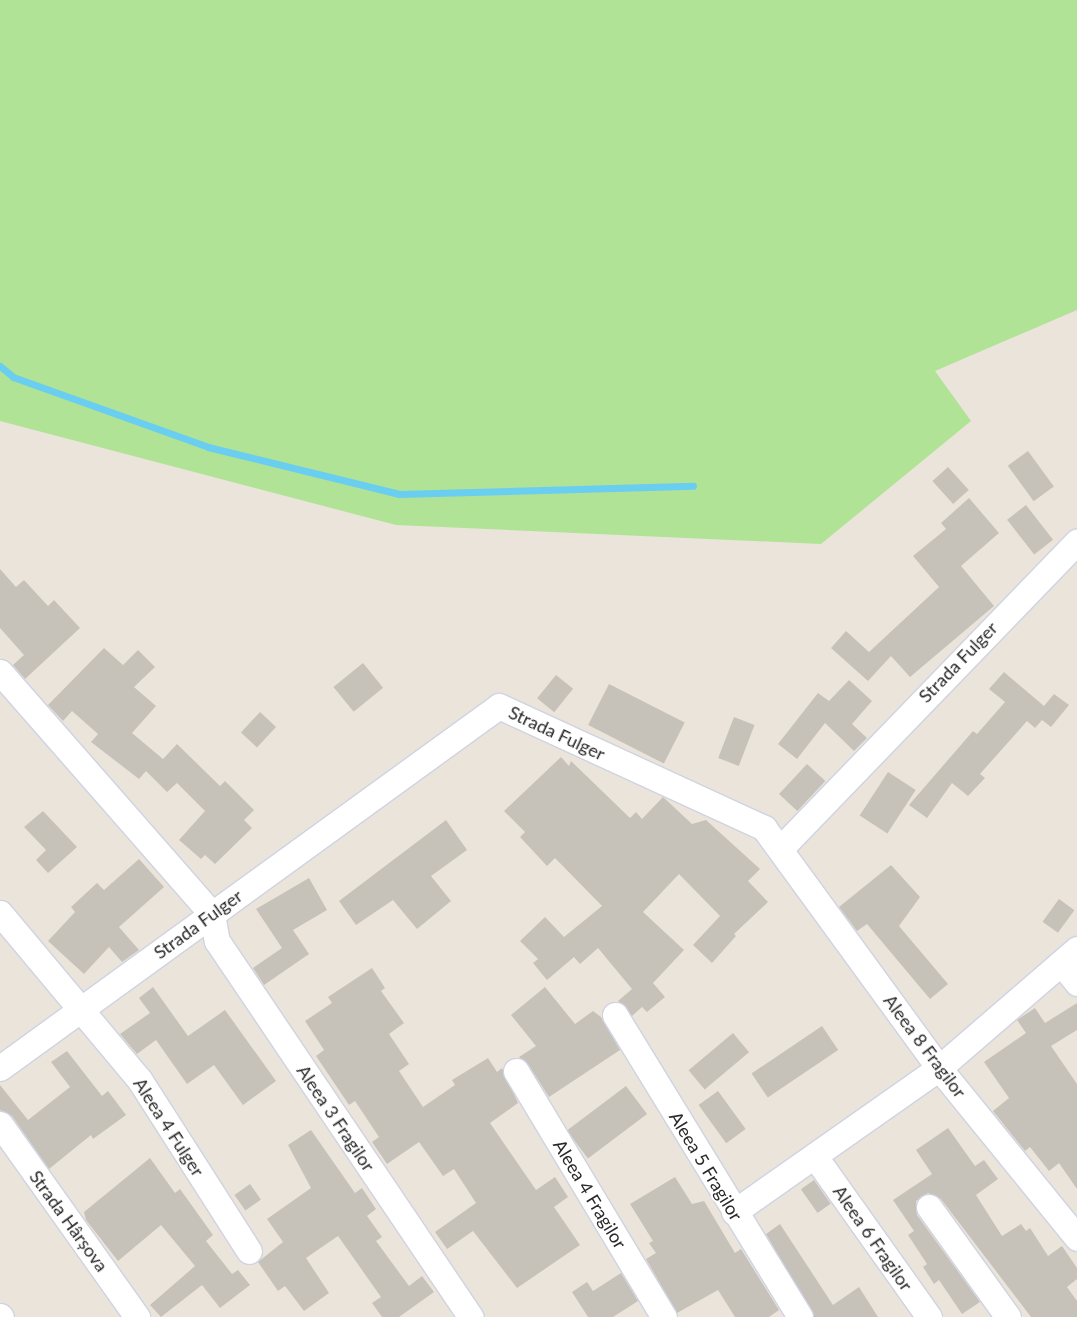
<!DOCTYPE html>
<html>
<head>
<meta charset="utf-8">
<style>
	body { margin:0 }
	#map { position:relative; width:1077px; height:1317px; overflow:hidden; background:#ebe4da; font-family:Lato,sans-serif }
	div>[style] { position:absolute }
	.green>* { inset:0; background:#b0e395 }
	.stream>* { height:7px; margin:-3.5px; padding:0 3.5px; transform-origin:3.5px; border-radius:3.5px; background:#6acef0 }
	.building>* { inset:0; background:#c7c2b9; transform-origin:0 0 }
	.roads { filter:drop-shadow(1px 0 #cfd3e2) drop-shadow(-1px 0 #cfd3e2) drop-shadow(0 1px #cfd3e2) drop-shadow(0 -1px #cfd3e2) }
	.street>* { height:25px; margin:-12.5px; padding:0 12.5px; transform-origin:12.5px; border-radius:12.5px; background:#fff }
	span { translate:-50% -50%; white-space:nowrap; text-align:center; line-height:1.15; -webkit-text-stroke:4px #fff; paint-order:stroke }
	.street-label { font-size:18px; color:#292929 }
</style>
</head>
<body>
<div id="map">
	<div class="green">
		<i style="clip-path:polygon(0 0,1077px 0,1077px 310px,935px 371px,971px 421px,821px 544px,396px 525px,0 421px)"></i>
	</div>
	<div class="stream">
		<i style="left:0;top:366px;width:17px;rotate:40deg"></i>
		<i style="left:13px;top:377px;width:207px;rotate:19.7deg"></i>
		<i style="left:208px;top:447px;width:197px;rotate:13.8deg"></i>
		<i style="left:399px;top:494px;width:294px;rotate:-1.6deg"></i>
	</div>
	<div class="building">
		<i style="left:1028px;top:451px;width:44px;height:25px;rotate:54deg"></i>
		<i style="left:948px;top:467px;width:31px;height:21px;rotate:48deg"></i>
		<i style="clip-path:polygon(969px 498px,999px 533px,961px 566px,994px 606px,910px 677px,891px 656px,868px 681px,831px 648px,846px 631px,869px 652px,939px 587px,913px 556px,946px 529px,941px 523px)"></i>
		<i style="left:1026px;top:505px;width:44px;height:24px;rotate:52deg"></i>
		<i style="clip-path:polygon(0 569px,16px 587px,24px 580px,48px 606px,54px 600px,80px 628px,25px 679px,13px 665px,24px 655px,0 628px)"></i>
		<i style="clip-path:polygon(104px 648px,123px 665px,138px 650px,155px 667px,134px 687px,156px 706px,132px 733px,163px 759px,177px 744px,220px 786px,225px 781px,254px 810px,244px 820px,252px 828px,215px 864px,205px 855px,201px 859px,179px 840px,205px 811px,177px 783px,167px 792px,146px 771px,139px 779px,91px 742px,98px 734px,72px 711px,63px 721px,48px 705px)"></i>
		<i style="left:363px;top:663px;width:32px;height:38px;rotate:51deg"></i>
		<i style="clip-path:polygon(1004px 672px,1044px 706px,1054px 694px,1069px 705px,1051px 727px,1042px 720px,1035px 728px,1027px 721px,980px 774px,985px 778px,968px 796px,952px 783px,927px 818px,909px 805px,973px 731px,977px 734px,1005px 702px,989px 689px)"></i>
		<i style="left:556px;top:675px;width:22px;height:30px;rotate:39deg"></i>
		<i style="clip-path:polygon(849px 680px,872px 701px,852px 724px,867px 738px,854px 751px,825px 723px,797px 759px,778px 744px,818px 693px,829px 701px)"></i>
		<i style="left:609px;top:684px;width:85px;height:46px;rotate:27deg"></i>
		<i style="left:260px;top:712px;width:22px;height:28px;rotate:43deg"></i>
		<i style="left:734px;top:717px;width:22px;height:44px;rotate:21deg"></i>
		<i style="clip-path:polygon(561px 757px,569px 766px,571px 761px,630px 818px,636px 812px,642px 819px,663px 797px,692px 824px,706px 820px,760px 869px,748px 881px,768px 902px,734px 934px,736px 936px,712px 963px,693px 945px,720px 916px,679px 874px,643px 912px,684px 950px,653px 983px,665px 997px,647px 1012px,642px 1007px,632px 1016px,618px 1001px,632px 989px,598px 948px,580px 964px,574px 957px,547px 980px,533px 963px,538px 959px,520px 941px,545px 917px,564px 937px,602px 906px,555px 858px,547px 866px,520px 837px,525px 832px,504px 811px)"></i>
		<i style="left:807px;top:764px;width:25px;height:41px;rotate:43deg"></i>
		<i style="left:888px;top:772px;width:33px;height:52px;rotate:33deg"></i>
		<i style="clip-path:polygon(43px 811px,77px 847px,48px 873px,36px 860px,46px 850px,24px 827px)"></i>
		<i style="clip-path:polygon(446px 820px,467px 850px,431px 876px,451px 901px,417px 929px,393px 900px,356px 925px,339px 901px)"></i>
		<i style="clip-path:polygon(139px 859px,164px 887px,119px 927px,139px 950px,122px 962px,109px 947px,84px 974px,48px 941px,75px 912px,71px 907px,97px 883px,104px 890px)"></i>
		<i style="clip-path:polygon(891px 865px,920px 897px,899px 926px,948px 984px,930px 999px,867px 924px,857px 931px,839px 907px)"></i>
		<i style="clip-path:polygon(309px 878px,327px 910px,293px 930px,309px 954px,264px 985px,253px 968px,282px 948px,256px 909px)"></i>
		<i style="left:1059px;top:899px;width:19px;height:28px;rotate:36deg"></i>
		<i style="clip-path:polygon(372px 968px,385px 988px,381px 991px,404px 1023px,389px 1034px,409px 1064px,399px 1071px,423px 1107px,455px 1085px,452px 1080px,488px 1058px,497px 1072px,502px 1068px,518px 1103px,490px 1123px,536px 1190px,555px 1177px,568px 1197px,554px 1207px,580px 1245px,517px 1288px,473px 1231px,447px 1249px,435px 1232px,476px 1203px,454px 1169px,443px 1176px,419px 1142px,387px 1164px,372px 1142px,379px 1137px,355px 1101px,349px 1105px,316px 1056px,324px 1050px,305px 1021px,332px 1003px,328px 997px)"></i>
		<i style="clip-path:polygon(153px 987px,188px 1036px,225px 1010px,276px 1081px,243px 1105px,214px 1065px,187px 1084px,156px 1040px,137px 1054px,120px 1034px,150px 1013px,139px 998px)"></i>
		<i style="clip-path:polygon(545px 987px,575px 1024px,593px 1011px,601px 1017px,620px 1050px,549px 1097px,528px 1064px,519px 1057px,536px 1046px,511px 1015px)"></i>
		<i style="clip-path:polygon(1077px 1003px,1077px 1030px,1051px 1046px,1077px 1084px,1077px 1189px,1059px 1163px,1049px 1171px,1030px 1147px,1025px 1151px,993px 1111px,1009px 1098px,984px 1062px,1026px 1033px,1017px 1020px,1035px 1008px,1045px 1023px)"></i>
		<i style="left:822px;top:1026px;width:29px;height:85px;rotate:56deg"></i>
		<i style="left:733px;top:1033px;width:25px;height:58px;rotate:50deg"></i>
		<i style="clip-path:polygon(67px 1051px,102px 1096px,108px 1091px,126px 1115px,93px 1139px,91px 1135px,49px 1169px,12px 1116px,0 1110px,0 1085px,28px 1120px,70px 1087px,51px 1062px)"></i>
		<i style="left:626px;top:1086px;width:35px;height:74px;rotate:53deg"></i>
		<i style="left:718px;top:1091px;width:47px;height:24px;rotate:54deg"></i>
		<i style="clip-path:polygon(948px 1128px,975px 1166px,984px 1160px,998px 1179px,976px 1195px,1002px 1236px,1021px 1224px,1026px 1231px,1030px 1228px,1048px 1256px,1062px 1246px,1077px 1268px,1077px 1279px,1067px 1287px,1077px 1301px,1077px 1317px,1031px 1317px,941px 1199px,928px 1193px,916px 1201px,917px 1215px,980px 1302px,962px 1314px,939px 1280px,934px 1284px,923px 1267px,927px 1264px,908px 1235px,914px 1231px,893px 1200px,932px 1174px,916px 1150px)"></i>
		<i style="clip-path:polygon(311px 1130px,355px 1193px,362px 1188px,376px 1209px,367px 1216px,382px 1237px,376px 1241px,409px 1286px,422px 1276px,434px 1292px,399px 1317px,382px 1317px,372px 1303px,381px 1297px,338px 1236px,306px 1258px,329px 1293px,304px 1311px,285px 1286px,278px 1291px,258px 1262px,283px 1242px,267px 1219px,311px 1188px,288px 1145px)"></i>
		<i style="clip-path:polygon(150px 1158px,175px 1193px,180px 1189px,213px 1235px,206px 1241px,232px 1274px,238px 1270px,250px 1285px,220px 1308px,202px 1285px,161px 1317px,150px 1305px,195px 1266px,161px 1225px,118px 1261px,86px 1220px,84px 1212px)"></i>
		<i style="clip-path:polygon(675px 1177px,692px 1204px,704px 1201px,735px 1253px,741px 1249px,779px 1310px,769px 1317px,735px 1317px,718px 1290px,677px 1313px,646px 1259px,656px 1253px,649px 1243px,653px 1241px,630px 1204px)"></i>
		<i style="left:814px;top:1180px;width:29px;height:16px;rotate:55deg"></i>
		<i style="left:250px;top:1184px;width:19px;height:19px;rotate:55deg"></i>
		<i style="clip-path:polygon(780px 1224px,833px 1305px,859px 1287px,878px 1317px,814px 1317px,766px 1234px)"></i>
		<i style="clip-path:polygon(621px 1273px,638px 1301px,613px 1317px,588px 1317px,572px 1292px,587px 1282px,593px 1291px)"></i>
	</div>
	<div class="roads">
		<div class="street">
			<i style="left:0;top:672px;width:322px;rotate:48.8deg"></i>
			<i style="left:212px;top:914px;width:27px;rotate:80deg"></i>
			<i style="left:217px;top:941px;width:454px;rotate:56deg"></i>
			<i style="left:781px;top:848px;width:426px;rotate:-46deg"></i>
			<i style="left:0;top:913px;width:217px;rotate:50.1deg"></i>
			<i style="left:139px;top:1079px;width:204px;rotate:57.4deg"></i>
			<i style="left:1061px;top:963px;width:26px;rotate:51deg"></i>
			<i style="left:615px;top:1015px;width:354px;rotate:58.5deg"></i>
			<i style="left:0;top:1068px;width:616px;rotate:-35.96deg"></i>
			<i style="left:499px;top:706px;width:292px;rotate:24.7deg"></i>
			<i style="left:764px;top:828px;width:297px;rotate:53.9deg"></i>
			<i style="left:939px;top:1068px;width:219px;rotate:50.9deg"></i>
			<i style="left:516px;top:1071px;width:287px;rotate:59deg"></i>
			<i style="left:0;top:1124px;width:237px;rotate:54.6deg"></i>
			<i style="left:816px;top:1158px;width:195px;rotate:54.6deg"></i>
			<i style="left:929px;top:1207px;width:135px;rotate:54.3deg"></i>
			<i style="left:734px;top:1212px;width:251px;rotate:-35.1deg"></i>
			<i style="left:939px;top:1068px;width:182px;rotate:-40.8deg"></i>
			<i style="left:0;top:1316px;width:1px;rotate:45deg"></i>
		</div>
	</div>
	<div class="street-label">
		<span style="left:958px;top:662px;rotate:-46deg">Strada Fulger</span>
		<span style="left:557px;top:733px;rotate:25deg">Strada Fulger</span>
		<span style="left:198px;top:924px;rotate:-36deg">Strada Fulger</span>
		<span style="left:925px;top:1046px;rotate:53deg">Aleea 8 Fragilor</span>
		<span style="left:336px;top:1118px;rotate:56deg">Aleea 3 Fragilor</span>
		<span style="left:169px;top:1127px;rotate:57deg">Aleea 4 Fulger</span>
		<span style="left:706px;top:1166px;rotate:59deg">Aleea 5 Fragilor</span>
		<span style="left:590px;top:1194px;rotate:59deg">Aleea 4 Fragilor</span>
		<span style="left:69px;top:1221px;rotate:54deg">Strada Hârșova</span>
		<span style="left:873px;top:1238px;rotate:55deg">Aleea 6 Fragilor</span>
	</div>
</div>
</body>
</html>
